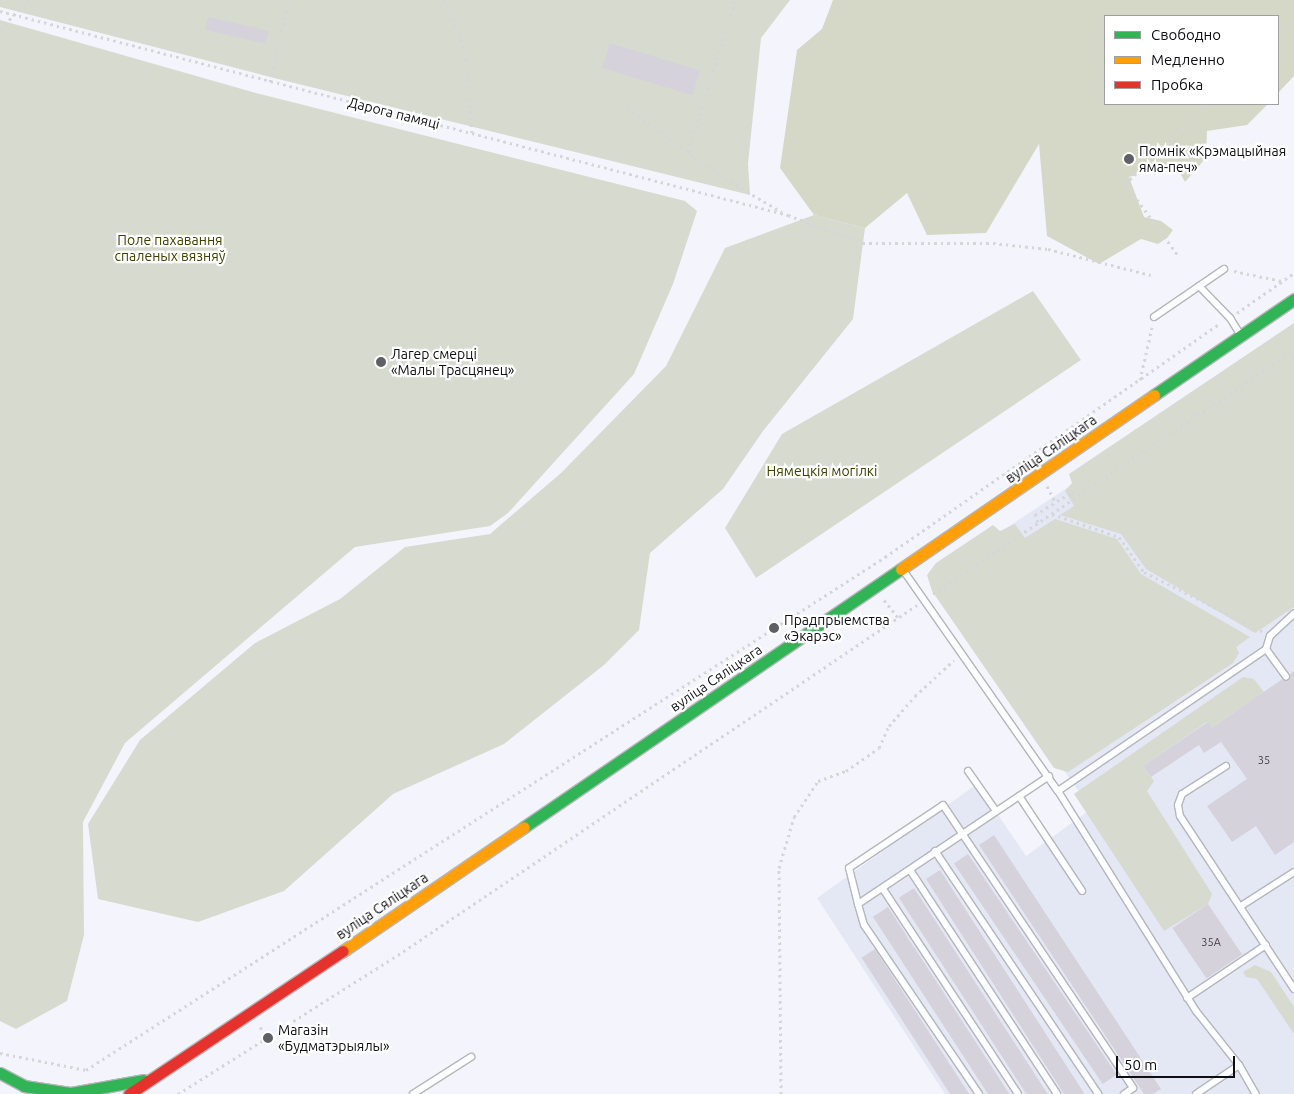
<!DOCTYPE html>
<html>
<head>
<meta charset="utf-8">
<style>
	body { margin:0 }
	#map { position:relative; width:1294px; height:1094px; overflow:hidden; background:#f4f5fc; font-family:Ubuntu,sans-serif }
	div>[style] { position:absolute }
	.built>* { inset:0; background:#e4e7f4 }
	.green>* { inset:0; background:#d7dacf }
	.forest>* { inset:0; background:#d5d8c7 }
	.building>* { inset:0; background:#d5d2dc; transform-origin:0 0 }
	.path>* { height:3px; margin-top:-1.5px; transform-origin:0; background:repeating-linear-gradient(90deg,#d5d6d7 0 2.5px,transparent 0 6.5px) }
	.roads { filter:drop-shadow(1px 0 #b5b6bb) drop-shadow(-1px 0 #b5b6bb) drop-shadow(0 1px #b5b6bb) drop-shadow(0 -1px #b5b6bb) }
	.lane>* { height:6px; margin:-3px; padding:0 3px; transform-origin:3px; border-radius:3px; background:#fdfeff }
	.fast>* { height:11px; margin:-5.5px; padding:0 5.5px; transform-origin:5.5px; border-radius:5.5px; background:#30b455 }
	.slow>* { height:11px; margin:-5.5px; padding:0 5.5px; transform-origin:5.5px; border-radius:5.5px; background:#ff9f0a }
	.jam>* { height:11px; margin:-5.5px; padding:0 5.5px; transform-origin:5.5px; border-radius:5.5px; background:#e5322d }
	.dots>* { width:14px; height:14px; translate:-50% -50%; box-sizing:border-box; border:2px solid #fff; border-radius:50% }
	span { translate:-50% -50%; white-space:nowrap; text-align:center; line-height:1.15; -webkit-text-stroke:4.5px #fff; paint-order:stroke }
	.number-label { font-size:11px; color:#404045 }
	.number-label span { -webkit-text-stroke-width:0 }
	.street-label { font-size:14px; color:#0f0f13 }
	.poi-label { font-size:14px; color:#0f0f13 }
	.left { translate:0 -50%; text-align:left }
	.park-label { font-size:14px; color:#3c4100 }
	.legend { position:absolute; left:1104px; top:15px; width:175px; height:90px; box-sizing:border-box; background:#fff; border:1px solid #9f9fa1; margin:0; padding:6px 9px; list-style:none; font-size:15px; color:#0f0f13 }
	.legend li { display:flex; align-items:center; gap:10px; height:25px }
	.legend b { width:25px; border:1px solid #9f9fa1 }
	.scale { position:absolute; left:1116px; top:1056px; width:119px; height:22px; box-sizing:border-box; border:2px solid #0f0f13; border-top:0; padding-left:6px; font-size:15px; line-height:18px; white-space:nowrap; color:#0f0f13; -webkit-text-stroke:4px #fff; paint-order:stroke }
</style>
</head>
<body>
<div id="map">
	<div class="built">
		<i style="clip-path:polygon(1294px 338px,1294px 1094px,945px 1094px,817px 898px,977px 784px,1026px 856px,1091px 809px,929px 579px)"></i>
	</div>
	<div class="green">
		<i style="clip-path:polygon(0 0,790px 0,761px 38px,748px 164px,750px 195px,274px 78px,0 7px)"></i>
		<i style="clip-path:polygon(0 20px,256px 93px,685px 201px,697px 211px,673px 284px,634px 374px,508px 513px,490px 526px,355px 547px,125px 743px,83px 822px,84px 935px,67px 1001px,16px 1029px,0 1021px)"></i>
		<i style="clip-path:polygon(814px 215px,865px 228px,853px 319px,763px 431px,723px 489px,650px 553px,639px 630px,604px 665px,504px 744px,393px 794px,284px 891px,198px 922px,98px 899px,88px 824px,140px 740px,255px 643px,340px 599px,405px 547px,490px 534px,561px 473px,666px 366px,725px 248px)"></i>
		<i style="clip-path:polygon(1033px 291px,1081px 360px,756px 578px,725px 528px,782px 434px)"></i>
		<i style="clip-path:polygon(1294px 323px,1294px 607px,1255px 633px,1146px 569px,1121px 534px,1060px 515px,1074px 506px,1065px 491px,1072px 483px,1069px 474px)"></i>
		<i style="clip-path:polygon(1055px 519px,1117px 539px,1141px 574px,1250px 637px,1236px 647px,1239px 653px,1233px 663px,1068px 772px,1054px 768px,932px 591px,927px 575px,936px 563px,993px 525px,1000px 531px,1015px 524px,1025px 538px)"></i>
		<i style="clip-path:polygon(1243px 677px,1254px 679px,1264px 692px,1212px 728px,1207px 722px,1143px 766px,1154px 781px,1147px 791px,1212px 894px,1208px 904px,1164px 931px,1074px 794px)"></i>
		<i style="clip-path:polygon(1255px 965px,1271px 972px,1294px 1007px,1294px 1034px,1257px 979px,1246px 977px,1243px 972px)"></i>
	</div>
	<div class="forest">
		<i style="clip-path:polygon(833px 0,1294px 0,1294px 76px,1278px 93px,1278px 16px,1105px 16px,1105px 104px,1268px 104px,1247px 125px,1207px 131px,1206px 158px,1185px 182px,1175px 164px,1129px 177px,1144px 217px,1161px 221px,1173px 230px,1167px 238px,1158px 244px,1141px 239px,1099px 264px,1047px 236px,1039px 144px,986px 233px,927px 235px,907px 193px,865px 228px,814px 215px,780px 168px,797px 50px,822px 29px)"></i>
	</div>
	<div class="building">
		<i style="left:208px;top:17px;width:62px;height:13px;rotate:13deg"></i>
		<i style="left:610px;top:43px;width:94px;height:26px;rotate:17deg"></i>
		<i style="clip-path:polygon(1294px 671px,1294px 842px,1275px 855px,1256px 826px,1232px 842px,1207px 806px,1247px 779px,1221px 742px,1204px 753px,1199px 745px,1151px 777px,1143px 766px,1208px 722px,1212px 728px)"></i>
		<i style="clip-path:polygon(994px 835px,1161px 1089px,1153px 1094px,1144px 1094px,979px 845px)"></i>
		<i style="left:968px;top:854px;width:266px;height:17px;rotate:56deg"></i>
		<i style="clip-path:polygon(940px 870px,1084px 1093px,1083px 1094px,1064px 1094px,926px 879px)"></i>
		<i style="left:914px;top:888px;width:246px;height:18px;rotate:57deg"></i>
		<i style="left:1208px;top:904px;width:61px;height:43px;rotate:56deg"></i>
		<i style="left:888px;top:907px;width:224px;height:18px;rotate:57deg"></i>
		<i style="left:875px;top:949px;width:173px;height:16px;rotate:57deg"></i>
	</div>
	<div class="path">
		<i style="left:444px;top:0;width:36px;rotate:66deg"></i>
		<i style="left:459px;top:33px;width:27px;rotate:75deg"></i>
		<i style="left:466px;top:59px;width:75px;rotate:85.4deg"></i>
		<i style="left:0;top:11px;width:814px;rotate:14.51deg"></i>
		<i style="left:0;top:29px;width:41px;rotate:-45deg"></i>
		<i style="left:1278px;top:36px;width:23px;rotate:-45deg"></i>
		<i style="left:270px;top:82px;width:84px;rotate:-77deg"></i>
		<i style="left:627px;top:108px;width:114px;rotate:36.1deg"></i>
		<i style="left:719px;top:175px;width:73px;rotate:30.4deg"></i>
		<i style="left:688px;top:152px;width:159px;rotate:-72.8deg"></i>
		<i style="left:1114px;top:168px;width:108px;rotate:53.7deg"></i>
		<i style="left:1125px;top:184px;width:115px;rotate:-43.9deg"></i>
		<i style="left:788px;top:215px;width:80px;rotate:20.5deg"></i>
		<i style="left:863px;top:243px;width:130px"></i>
		<i style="left:993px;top:243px;width:55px;rotate:6.2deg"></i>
		<i style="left:1048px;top:249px;width:106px;rotate:14.2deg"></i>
		<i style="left:1234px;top:271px;width:49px;rotate:11.8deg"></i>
		<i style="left:1237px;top:313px;width:70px;rotate:-35.1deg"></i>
		<i style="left:1140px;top:380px;width:54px;rotate:-77.2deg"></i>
		<i style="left:1047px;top:486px;width:18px;rotate:63deg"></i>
		<i style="left:1052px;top:514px;width:71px;rotate:18.9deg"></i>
		<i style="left:1119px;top:537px;width:43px;rotate:54.5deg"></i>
		<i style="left:1144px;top:572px;width:132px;rotate:26.6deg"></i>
		<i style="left:1038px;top:522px;width:8px;rotate:-113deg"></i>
		<i style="left:1035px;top:515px;width:44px;rotate:-31.9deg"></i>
		<i style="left:1072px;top:492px;width:7px;rotate:16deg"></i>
		<i style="left:933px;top:594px;width:436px;rotate:-34.1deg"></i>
		<i style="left:884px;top:600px;width:22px;rotate:51deg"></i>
		<i style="left:260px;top:1027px;width:14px;rotate:54deg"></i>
		<i style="left:0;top:1053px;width:88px;rotate:11.2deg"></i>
		<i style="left:86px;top:1070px;width:950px;rotate:-32.7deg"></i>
		<i style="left:885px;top:557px;width:409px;rotate:-34.9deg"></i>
		<i style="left:178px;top:1094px;width:260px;rotate:-32.3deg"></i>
		<i style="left:398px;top:955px;width:626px;rotate:-33.99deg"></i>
		<i style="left:781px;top:1094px;width:226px;rotate:-90.5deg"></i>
		<i style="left:779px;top:868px;width:53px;rotate:-73.6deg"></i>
		<i style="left:794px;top:817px;width:43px;rotate:-56.3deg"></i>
		<i style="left:818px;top:781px;width:30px;rotate:-20deg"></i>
		<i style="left:846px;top:771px;width:40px;rotate:-34.9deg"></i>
		<i style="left:879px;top:748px;width:24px;rotate:-66deg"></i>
		<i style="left:889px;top:726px;width:40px;rotate:-49deg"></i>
		<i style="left:915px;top:696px;width:53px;rotate:-42.7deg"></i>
	</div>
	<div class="roads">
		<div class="lane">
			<i style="left:1199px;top:286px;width:45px;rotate:45.9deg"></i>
			<i style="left:1230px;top:318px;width:19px;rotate:58deg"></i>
			<i style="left:1154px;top:317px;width:85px;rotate:-34.4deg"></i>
			<i style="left:903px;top:570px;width:270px;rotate:55deg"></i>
			<i style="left:1058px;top:791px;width:252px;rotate:-34.3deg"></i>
			<i style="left:1266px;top:649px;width:14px;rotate:-73deg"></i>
			<i style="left:1270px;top:636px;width:33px;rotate:-43deg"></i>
			<i style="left:1266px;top:649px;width:34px;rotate:54deg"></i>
			<i style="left:1226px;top:766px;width:52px;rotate:147.5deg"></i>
			<i style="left:1182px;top:794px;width:12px;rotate:110deg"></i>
			<i style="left:1178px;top:805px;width:11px;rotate:80deg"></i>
			<i style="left:1180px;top:816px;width:207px;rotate:56.6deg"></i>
			<i style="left:968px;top:771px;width:49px;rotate:55deg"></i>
			<i style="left:1058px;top:791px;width:260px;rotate:57.9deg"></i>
			<i style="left:1196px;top:1011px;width:69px;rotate:51.5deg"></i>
			<i style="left:1239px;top:1065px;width:34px;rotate:60deg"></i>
			<i style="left:1019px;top:796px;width:114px;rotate:56.4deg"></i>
			<i style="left:935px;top:851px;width:293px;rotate:56.1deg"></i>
			<i style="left:910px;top:870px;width:268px;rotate:56.7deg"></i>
			<i style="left:883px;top:889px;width:245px;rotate:56.6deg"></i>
			<i style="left:858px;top:904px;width:37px;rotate:-104deg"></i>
			<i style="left:849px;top:868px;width:113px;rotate:-33.8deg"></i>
			<i style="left:943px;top:805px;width:341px;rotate:56.1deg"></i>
			<i style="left:1133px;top:1088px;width:11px;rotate:146deg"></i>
			<i style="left:1241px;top:906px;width:63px;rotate:-32.7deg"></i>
			<i style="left:1187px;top:998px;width:95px;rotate:-33.9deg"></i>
			<i style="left:413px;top:1094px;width:69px;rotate:-32.5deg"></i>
			<i style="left:979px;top:1094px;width:204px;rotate:-124.2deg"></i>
			<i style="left:864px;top:925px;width:22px;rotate:-106deg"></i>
			<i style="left:858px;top:904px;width:230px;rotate:-33.8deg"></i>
			<i style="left:1196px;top:1094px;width:52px;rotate:-34deg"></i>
		</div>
		<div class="fast">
			<i style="left:1154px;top:395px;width:170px;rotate:-34.4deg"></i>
			<i style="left:524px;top:827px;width:457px;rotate:-34.4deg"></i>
			<i style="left:0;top:1073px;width:27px;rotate:28deg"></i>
			<i style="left:24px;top:1086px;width:48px;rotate:8.5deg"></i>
			<i style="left:71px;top:1093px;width:73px;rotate:-10.2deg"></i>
		</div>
		<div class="slow">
			<i style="left:901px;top:569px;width:307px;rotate:-34.5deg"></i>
			<i style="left:343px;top:951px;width:219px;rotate:-34.4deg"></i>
		</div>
		<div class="jam">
			<i style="left:129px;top:1094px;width:257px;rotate:-33.8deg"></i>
		</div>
	</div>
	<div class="dots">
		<i style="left:1129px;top:159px;background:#5f6065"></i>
		<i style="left:381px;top:362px;background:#5f6065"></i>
		<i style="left:774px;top:628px;background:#5f6065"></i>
		<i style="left:268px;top:1038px;background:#5f6065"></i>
	</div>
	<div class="number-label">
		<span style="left:1264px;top:760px">35</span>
		<span style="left:1211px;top:942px">35А</span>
	</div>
	<div class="street-label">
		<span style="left:394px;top:113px;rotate:14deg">Дарога памяці</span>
		<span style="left:1051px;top:449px;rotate:-35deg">вуліца Сяліцкага</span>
		<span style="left:716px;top:678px;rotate:-34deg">вуліца Сяліцкага</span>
		<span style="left:382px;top:906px;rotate:-34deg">вуліца Сяліцкага</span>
	</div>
	<div class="poi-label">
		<span class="left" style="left:1139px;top:159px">Помнік «Крэмацыйная<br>яма-печ»</span>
		<span class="left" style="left:391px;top:362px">Лагер смерці<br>«Малы Трасцянец»</span>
		<span class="left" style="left:784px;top:628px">Прадпрыемства<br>«Экарэс»</span>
		<span class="left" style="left:278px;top:1038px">Магазін<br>«Будматэрыялы»</span>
	</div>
	<div class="park-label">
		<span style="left:170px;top:248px">Поле пахавання<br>спаленых вязняў</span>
		<span style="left:822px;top:471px">Нямецкія могілкі</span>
	</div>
	<ul class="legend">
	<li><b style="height:6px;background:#30b455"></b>Свободно</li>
	<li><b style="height:6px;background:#ff9f0a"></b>Медленно</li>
	<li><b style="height:6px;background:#e5322d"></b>Пробка</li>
	</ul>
	<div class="scale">50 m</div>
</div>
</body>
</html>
